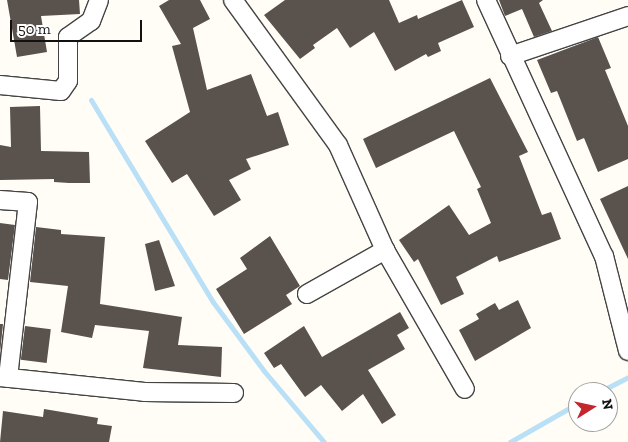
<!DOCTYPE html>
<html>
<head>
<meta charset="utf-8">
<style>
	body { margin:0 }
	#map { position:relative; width:628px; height:442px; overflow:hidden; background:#fffdf5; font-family:"Zilla Slab",serif }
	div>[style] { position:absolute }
	.stream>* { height:5px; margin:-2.5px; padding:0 2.5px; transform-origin:2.5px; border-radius:2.5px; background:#b9e0f7 }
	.building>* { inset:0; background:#5a524d; transform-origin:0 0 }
	.roads { filter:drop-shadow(1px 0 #444) drop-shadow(-1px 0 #444) drop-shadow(0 1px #444) drop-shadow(0 -1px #444) }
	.minor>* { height:18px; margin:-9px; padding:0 9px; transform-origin:9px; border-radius:9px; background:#fff }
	span { translate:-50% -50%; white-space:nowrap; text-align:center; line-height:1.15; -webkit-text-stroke:5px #fff; paint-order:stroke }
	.north { position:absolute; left:568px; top:382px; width:50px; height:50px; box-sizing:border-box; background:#fff; border:1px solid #a0a0a0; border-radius:50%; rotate:80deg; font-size:14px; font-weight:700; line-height:20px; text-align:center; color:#111 }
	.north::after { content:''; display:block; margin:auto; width:18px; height:22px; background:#c4262e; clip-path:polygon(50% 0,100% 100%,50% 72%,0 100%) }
	.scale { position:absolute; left:10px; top:20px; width:132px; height:22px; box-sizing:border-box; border:2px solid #111; border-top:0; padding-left:6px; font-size:15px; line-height:18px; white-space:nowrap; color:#111; -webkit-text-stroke:4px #fff; paint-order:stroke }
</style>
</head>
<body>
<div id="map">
	<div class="stream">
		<i style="left:91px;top:100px;width:236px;rotate:58.9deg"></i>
		<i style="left:213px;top:302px;width:86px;rotate:53.5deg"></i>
		<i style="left:264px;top:371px;width:93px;rotate:49.8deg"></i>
		<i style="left:599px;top:392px;width:33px;rotate:-27deg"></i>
		<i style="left:510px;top:442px;width:78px;rotate:-29.8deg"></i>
	</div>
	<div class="building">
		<i style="clip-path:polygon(7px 0,79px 0,80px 14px,41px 16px,47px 52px,17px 57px)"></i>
		<i style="clip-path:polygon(169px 0,200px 0,210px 19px,193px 28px,207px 90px,251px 74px,267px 116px,278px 112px,289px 145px,246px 159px,251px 169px,229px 180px,241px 200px,214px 216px,187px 174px,172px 183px,145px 141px,190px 112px,172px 46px,181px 44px,159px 6px)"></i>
		<i style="clip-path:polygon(285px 0,389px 0,399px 23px,417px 15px,418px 19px,462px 0,474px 27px,438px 43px,441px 51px,428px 57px,426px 54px,395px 71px,374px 32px,350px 48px,337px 28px,313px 45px,315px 48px,300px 59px,264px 15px)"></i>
		<i style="clip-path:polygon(499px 0,543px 0,539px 3px,552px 31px,534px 37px,522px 9px,505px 16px)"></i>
		<i style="clip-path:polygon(598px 37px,611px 68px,605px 70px,628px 126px,628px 159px,598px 172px,584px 138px,577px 141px,557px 91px,551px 93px,537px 60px)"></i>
		<i style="clip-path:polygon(490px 78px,528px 152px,519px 156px,542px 215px,551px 212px,561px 239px,499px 262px,497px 256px,456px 277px,464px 294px,441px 305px,418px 259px,414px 262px,399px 240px,449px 205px,469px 235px,491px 223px,477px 189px,481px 187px,454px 131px,376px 168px,363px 139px)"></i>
		<i style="clip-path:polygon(40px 106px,41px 151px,89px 152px,90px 183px,69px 183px,54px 182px,54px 179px,0 180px,0 145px,11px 147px,10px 107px)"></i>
		<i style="clip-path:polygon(628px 186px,628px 259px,600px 199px)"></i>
		<i style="clip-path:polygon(0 223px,15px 225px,8px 280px,0 279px)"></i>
		<i style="clip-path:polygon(36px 227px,61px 230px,61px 234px,105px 237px,100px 304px,182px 317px,178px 345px,222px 347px,221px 377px,143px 368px,149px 331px,95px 325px,92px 338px,61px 332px,68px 286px,30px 282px)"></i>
		<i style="clip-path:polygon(270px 236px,300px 286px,286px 295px,292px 304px,244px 334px,216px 289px,247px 269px,240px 258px)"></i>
		<i style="clip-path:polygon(159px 240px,175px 286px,155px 291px,145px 244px)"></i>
		<i style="clip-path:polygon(518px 300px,531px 328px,475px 361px,459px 330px,479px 319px,476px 314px,495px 303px,499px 310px)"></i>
		<i style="clip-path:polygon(400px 312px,409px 328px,397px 335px,405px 349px,368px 370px,396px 415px,382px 424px,363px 394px,342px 411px,321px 385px,305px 397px,281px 364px,274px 368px,264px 353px,304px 326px,322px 357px)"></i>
		<i style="clip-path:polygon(0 324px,3px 324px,0 354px)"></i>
		<i style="left:25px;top:326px;width:26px;height:34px;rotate:7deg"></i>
		<i style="clip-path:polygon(44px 409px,98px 418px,97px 424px,112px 426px,109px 442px,0 442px,3px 411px,43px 417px)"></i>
	</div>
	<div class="roads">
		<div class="minor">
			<i style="left:233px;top:0;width:179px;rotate:54.1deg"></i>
			<i style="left:338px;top:145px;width:115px;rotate:65.9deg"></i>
			<i style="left:385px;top:250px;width:160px;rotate:60.1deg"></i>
			<i style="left:486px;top:0;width:282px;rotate:65.3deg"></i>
			<i style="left:604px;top:256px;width:98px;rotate:75.8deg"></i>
			<i style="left:510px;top:56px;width:125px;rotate:-18.7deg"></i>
			<i style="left:0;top:85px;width:61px;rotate:5.6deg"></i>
			<i style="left:61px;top:91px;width:12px;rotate:-55deg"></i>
			<i style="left:68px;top:81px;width:44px;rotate:-90deg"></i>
			<i style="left:68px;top:37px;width:28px;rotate:-35deg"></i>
			<i style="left:91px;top:21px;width:22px;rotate:-69deg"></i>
			<i style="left:0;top:200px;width:28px;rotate:4deg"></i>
			<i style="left:28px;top:202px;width:177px;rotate:96.5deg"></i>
			<i style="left:307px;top:294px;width:90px;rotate:-29.4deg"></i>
			<i style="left:0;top:377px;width:145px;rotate:5.9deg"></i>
			<i style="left:144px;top:392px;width:90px;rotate:0.6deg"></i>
		</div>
	</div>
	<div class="north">N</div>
	<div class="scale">50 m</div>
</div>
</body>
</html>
